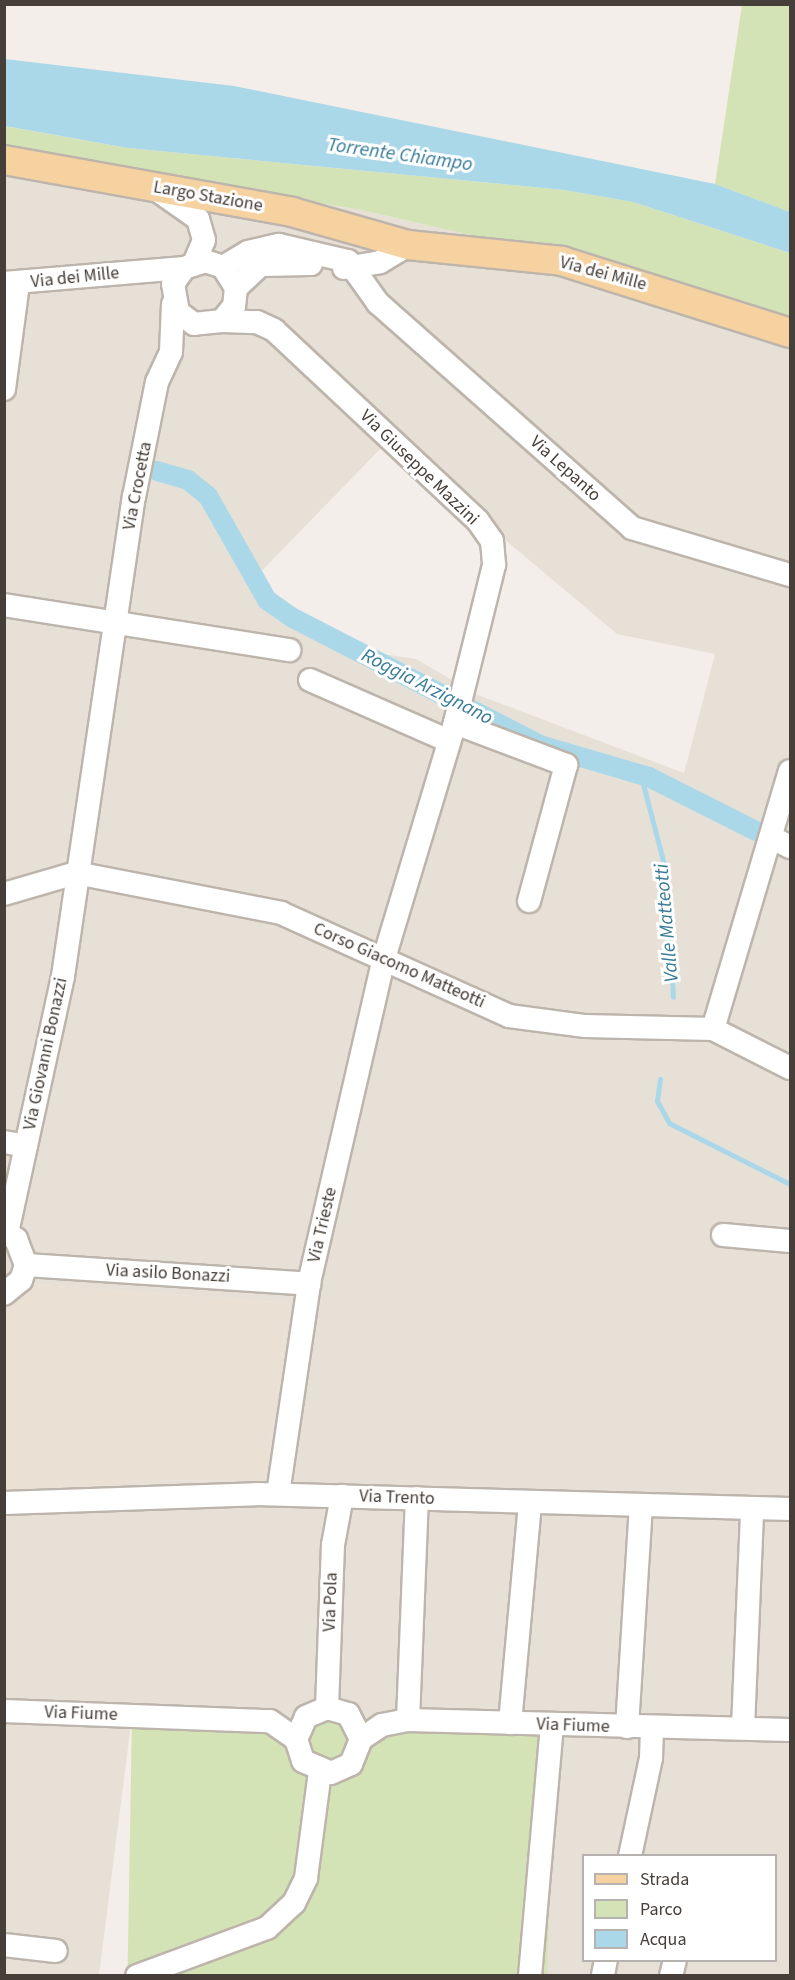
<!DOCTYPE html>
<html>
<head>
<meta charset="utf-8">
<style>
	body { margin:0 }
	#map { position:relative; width:795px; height:1980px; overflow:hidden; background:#f3eee9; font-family:"Source Sans 3",sans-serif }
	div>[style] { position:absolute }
	.residential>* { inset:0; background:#e6e0d7 }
	.education>* { inset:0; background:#eae1d4 }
	.green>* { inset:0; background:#d4e3b5; transform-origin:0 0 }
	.water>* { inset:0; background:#abd8e9 }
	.stream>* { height:5px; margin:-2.5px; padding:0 2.5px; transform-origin:2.5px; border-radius:2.5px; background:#abd8e9 }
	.canal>* { height:20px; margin:-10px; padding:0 10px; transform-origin:10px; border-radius:10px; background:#abd8e9 }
	.roads { filter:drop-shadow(2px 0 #bdb5ac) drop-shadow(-2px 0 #bdb5ac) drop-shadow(0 2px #bdb5ac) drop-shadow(0 -2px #bdb5ac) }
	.minor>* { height:22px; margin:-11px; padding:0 11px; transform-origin:11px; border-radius:11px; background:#fff }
	.major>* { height:28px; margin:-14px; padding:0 14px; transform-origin:14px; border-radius:14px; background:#f5d2a0 }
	span { translate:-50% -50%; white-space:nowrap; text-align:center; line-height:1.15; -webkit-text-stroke:6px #fff; paint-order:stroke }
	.street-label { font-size:18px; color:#463e38 }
	.water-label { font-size:20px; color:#377b98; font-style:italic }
	.frame { position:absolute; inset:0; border:6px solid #463e38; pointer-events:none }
	.legend { position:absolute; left:582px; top:1854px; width:195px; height:108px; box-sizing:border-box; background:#fff; border:2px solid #b5b2af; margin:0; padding:8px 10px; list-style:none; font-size:18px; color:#463e38 }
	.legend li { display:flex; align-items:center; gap:12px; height:30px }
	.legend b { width:30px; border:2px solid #b5b2af }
</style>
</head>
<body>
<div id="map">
	<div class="residential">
		<i style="clip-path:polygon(evenodd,4px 150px,361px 210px,562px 256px,790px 337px,790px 1975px,530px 1975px,408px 1720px,132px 1716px,99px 1975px,5px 1975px,5px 1495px,143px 1481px,265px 1480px,290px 1303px,27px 1284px,5px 1306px,4px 150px,388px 441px,617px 634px,715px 654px,684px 773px,478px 695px,416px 659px,335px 647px,257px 600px,249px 584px,388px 441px,4px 150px,584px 1856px,776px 1856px,776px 1960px,584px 1960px,584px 1856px)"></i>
	</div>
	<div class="education">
		<i style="clip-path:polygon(27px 1284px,290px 1303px,265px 1480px,143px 1481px,5px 1495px,4px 1306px)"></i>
	</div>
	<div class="green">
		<i style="clip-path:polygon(742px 5px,790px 5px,790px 212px,715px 184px)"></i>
		<i style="clip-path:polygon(4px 126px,128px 148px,564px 190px,633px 202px,790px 253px,790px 337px,562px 256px,361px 210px,5px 150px)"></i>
		<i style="left:132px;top:1716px;width:420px;height:262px;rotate:1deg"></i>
	</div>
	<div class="water">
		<i style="clip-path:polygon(5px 59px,234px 86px,715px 184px,790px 212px,790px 253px,633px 202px,564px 190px,128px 148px,5px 126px)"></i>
	</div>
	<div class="stream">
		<i style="left:642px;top:780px;width:95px;rotate:75.4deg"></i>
		<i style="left:666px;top:872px;width:125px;rotate:86.8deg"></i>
		<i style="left:660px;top:1079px;width:22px;rotate:98deg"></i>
		<i style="left:657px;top:1101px;width:25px;rotate:61deg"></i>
		<i style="left:669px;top:1123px;width:136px;rotate:26.8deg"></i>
	</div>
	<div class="canal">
		<i style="left:157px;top:471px;width:32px;rotate:16deg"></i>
		<i style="left:188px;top:480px;width:26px;rotate:39deg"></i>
		<i style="left:208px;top:496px;width:120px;rotate:60.4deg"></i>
		<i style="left:267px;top:600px;width:29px;rotate:35deg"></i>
		<i style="left:291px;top:617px;width:280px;rotate:27.2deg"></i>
		<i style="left:540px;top:745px;width:114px;rotate:16.4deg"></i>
		<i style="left:649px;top:777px;width:120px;rotate:26.8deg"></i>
	</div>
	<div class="roads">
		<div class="minor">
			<i style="left:157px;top:190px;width:50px;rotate:35.3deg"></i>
			<i style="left:198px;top:219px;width:22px;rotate:74deg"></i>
			<i style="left:204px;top:240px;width:25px;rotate:113deg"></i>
			<i style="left:223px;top:267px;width:29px;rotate:-31deg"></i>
			<i style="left:248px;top:252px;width:32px;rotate:-13deg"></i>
			<i style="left:279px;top:245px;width:71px;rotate:13.1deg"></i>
			<i style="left:348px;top:261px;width:52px;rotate:54.5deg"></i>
			<i style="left:378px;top:303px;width:339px;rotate:41.5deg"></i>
			<i style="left:632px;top:528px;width:165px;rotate:16.6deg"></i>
			<i style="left:344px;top:268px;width:36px;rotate:-9deg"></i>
			<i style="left:380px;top:262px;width:33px;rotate:-31deg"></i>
			<i style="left:4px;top:283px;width:181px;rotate:-4.8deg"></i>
			<i style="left:184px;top:268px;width:22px;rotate:-18deg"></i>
			<i style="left:205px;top:261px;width:19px;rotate:18deg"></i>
			<i style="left:223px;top:267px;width:25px;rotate:58deg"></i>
			<i style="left:236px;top:288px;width:18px;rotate:96deg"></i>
			<i style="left:234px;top:306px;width:19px;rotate:129deg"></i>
			<i style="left:222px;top:321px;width:28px;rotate:174deg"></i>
			<i style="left:194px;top:324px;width:20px;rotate:-143deg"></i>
			<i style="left:178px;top:312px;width:28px;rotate:-100deg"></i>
			<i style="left:173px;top:284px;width:19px;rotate:-55deg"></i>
			<i style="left:236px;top:288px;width:34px;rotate:-43deg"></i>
			<i style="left:261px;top:265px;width:50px;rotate:-1.1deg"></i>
			<i style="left:222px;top:321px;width:35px;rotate:2deg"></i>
			<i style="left:257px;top:322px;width:19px;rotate:25deg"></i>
			<i style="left:274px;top:330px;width:279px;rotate:43.1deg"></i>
			<i style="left:478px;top:521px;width:24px;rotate:55deg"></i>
			<i style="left:492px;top:541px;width:24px;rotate:85deg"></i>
			<i style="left:494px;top:565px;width:163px;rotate:103.9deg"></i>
			<i style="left:455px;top:723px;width:245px;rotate:106.8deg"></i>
			<i style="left:384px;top:958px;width:335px;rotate:103deg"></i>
			<i style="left:309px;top:1284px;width:212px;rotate:98.4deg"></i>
			<i style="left:4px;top:389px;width:106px;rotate:-82.4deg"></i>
			<i style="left:4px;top:605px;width:289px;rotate:9deg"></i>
			<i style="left:310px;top:680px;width:152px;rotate:23.7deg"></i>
			<i style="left:455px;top:723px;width:119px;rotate:20.7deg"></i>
			<i style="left:566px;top:765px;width:141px;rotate:105.2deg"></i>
			<i style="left:771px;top:837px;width:21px;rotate:28deg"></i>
			<i style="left:4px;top:894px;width:75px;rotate:-16.3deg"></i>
			<i style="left:76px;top:873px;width:209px;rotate:11deg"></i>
			<i style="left:281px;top:913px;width:250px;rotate:24.3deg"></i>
			<i style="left:509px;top:1016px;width:77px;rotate:7.5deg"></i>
			<i style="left:585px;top:1026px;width:128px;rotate:1.3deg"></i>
			<i style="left:713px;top:1029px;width:86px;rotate:26.9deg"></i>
			<i style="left:713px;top:1029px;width:269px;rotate:-73.4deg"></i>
			<i style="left:4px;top:1142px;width:22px;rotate:10deg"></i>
			<i style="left:4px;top:1232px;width:14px;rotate:30deg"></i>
			<i style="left:16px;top:1239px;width:28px;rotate:69deg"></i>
			<i style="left:26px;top:1265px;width:16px;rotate:108deg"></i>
			<i style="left:21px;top:1280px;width:22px;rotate:141deg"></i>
			<i style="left:7px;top:1233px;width:263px;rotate:-77.7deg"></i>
			<i style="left:63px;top:976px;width:484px;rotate:-81.6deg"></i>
			<i style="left:134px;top:497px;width:117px;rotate:-78.7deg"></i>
			<i style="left:157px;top:382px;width:33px;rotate:-65deg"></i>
			<i style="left:171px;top:352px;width:48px;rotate:-87.6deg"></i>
			<i style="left:723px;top:1235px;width:67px;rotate:5.1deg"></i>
			<i style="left:26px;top:1265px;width:284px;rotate:3.8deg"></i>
			<i style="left:4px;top:1503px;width:252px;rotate:-2deg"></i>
			<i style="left:256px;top:1494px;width:534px;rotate:1.61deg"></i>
			<i style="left:327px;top:1708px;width:163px;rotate:-87.9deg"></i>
			<i style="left:333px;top:1545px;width:50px;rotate:-79.6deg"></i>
			<i style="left:4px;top:1711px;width:266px;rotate:2.2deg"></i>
			<i style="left:270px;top:1721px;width:32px;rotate:35deg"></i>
			<i style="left:408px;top:1720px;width:222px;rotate:-87.7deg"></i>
			<i style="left:510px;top:1723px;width:219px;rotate:-84.8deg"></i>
			<i style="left:627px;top:1727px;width:220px;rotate:-86.4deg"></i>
			<i style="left:743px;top:1728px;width:219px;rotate:-87.6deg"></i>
			<i style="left:361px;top:1739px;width:28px;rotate:-117deg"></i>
			<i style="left:348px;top:1714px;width:22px;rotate:-164deg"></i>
			<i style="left:327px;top:1708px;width:23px;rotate:157deg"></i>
			<i style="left:306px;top:1717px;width:24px;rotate:114deg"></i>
			<i style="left:296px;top:1739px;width:23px;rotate:72deg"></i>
			<i style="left:303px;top:1761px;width:30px;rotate:23deg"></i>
			<i style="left:331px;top:1773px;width:22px;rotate:-24deg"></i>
			<i style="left:351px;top:1764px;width:27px;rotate:-68deg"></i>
			<i style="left:361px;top:1739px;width:25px;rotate:-34deg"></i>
			<i style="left:382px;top:1725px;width:26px;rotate:-11deg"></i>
			<i style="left:408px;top:1720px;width:382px;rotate:1.5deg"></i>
			<i style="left:630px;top:1856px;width:100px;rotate:-77.9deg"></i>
			<i style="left:651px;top:1758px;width:31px;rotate:-88deg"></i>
			<i style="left:4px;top:1945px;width:52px;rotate:6.6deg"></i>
			<i style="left:603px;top:1975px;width:15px;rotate:-79deg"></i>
			<i style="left:137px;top:1976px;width:139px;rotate:-20.3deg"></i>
			<i style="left:267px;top:1928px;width:37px;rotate:-43deg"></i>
			<i style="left:294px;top:1903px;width:28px;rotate:-64deg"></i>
			<i style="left:306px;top:1878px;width:107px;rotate:-82.5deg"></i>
			<i style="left:530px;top:1976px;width:251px;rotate:-85deg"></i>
			<i style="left:671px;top:1976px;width:16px;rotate:-76deg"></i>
		</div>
		<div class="major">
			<i style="left:4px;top:160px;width:293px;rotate:10.2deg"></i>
			<i style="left:292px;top:212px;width:121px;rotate:15.9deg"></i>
			<i style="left:408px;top:245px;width:155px;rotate:5.9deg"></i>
			<i style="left:562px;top:261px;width:239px;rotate:17.5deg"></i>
		</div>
	</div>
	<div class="street-label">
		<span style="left:208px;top:197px;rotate:10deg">Largo Stazione</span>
		<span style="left:603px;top:274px;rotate:15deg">Via dei Mille</span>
		<span style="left:75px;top:278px;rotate:-6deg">Via dei Mille</span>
		<span style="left:419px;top:468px;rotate:44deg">Via Giuseppe Mazzini</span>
		<span style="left:565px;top:469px;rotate:42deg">Via Lepanto</span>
		<span style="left:138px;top:486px;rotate:-79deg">Via Crocetta</span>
		<span style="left:399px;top:966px;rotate:24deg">Corso Giacomo Matteotti</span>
		<span style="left:46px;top:1054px;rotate:-78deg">Via Giovanni Bonazzi</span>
		<span style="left:323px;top:1225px;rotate:-77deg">Via Trieste</span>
		<span style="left:168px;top:1274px;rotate:3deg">Via asilo Bonazzi</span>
		<span style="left:397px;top:1498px;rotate:2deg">Via Trento</span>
		<span style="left:331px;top:1602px;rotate:-88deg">Via Pola</span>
		<span style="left:81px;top:1714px;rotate:2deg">Via Fiume</span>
		<span style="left:573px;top:1726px;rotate:2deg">Via Fiume</span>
	</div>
	<div class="water-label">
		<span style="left:400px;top:155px;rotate:8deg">Torrente Chiampo</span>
		<span style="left:427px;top:687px;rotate:27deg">Roggia Arzignano</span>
		<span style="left:667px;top:923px;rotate:-95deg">Valle Matteotti</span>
	</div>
	<div class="frame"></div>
	<ul class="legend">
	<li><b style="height:8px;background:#f5d2a0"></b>Strada</li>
	<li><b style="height:16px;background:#d4e3b5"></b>Parco</li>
	<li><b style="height:16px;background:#abd8e9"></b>Acqua</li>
	</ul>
</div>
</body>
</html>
